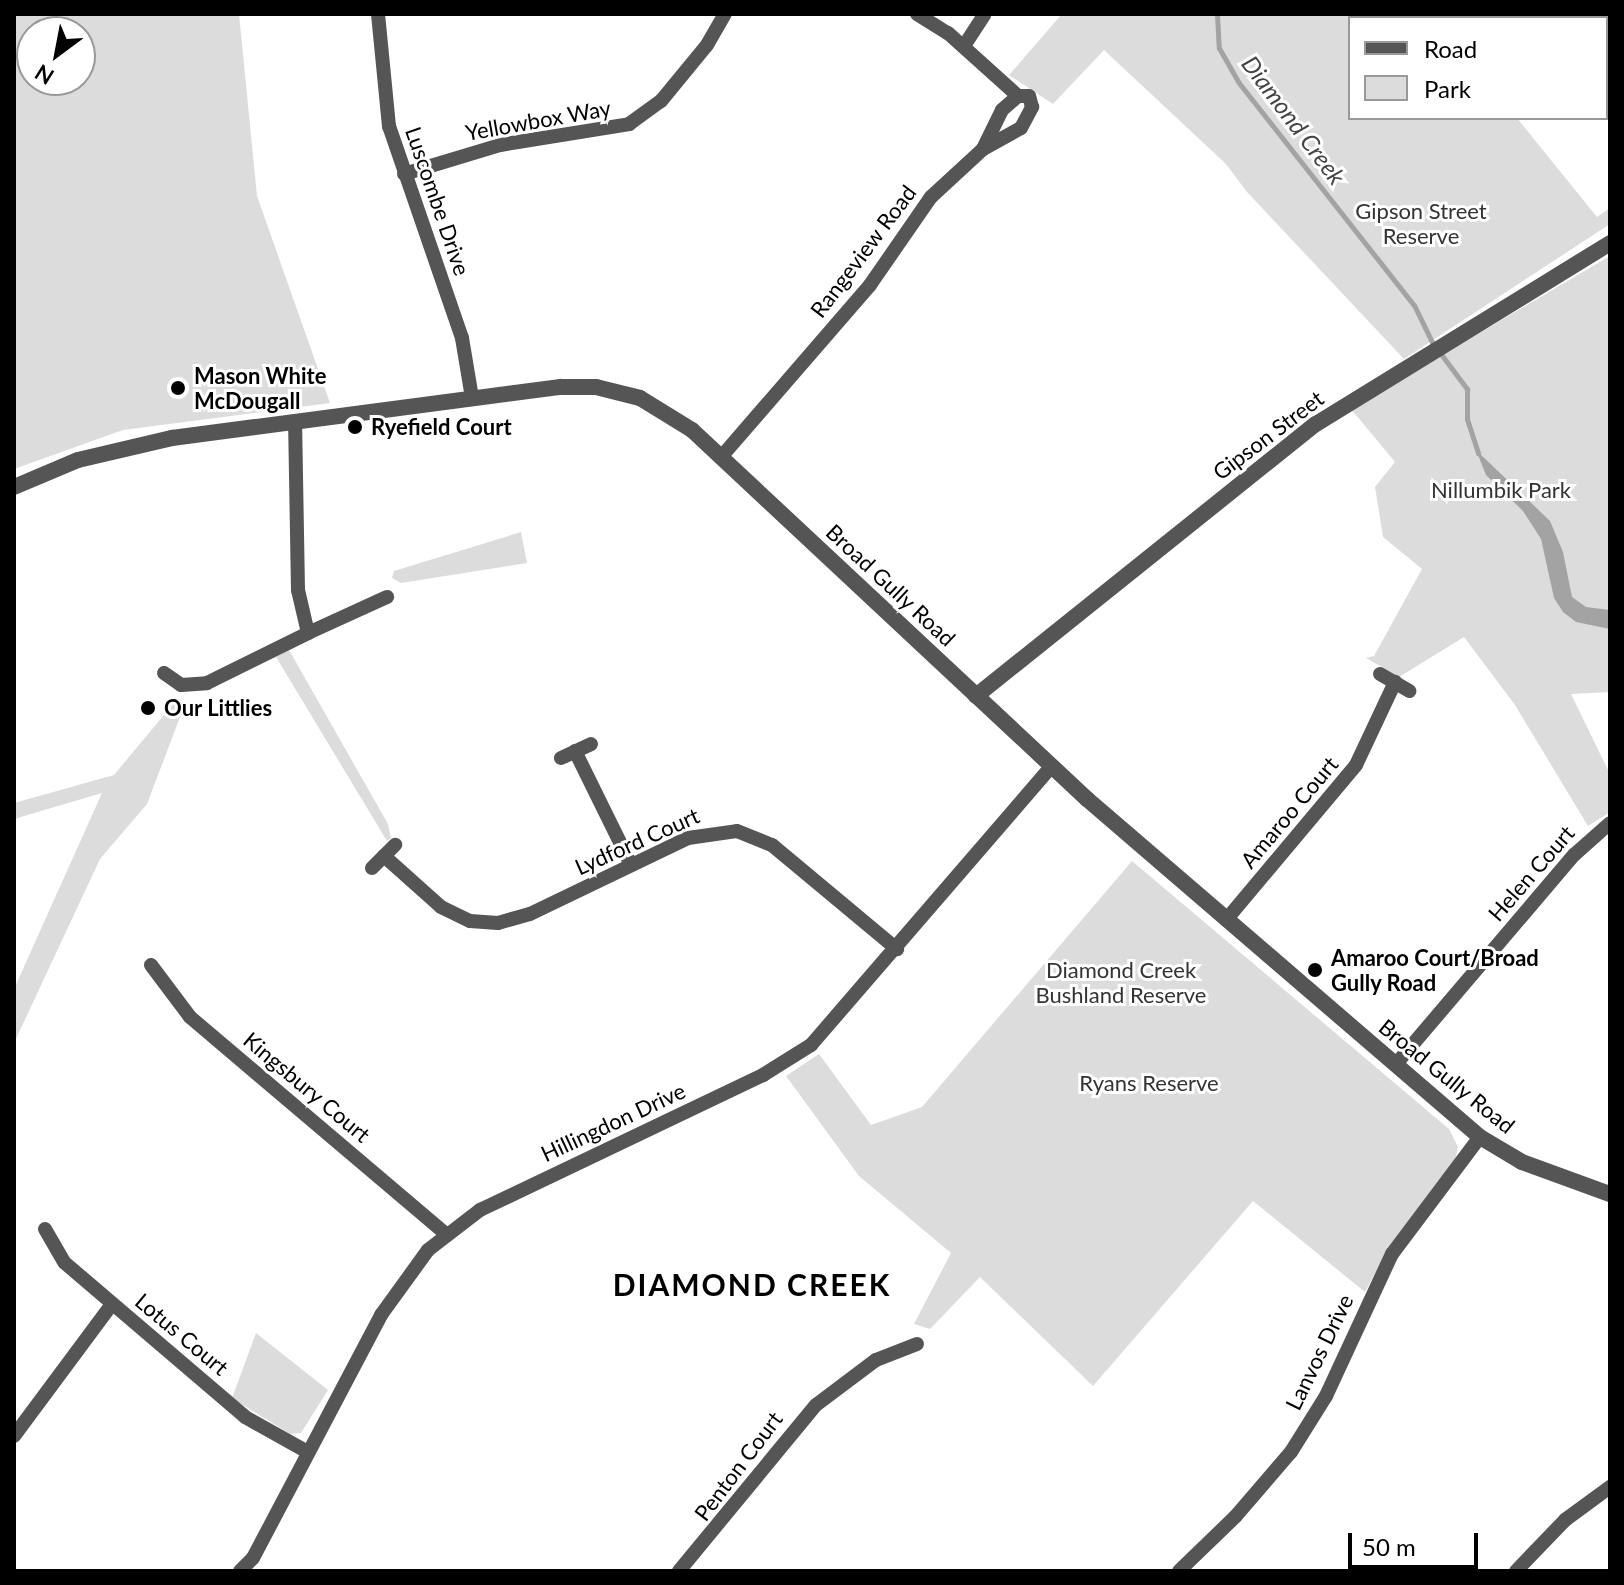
<!DOCTYPE html>
<html>
<head>
<meta charset="utf-8">
<style>
	body { margin:0 }
	#map { position:relative; width:1624px; height:1585px; overflow:hidden; background:#fff; font-family:Lato,sans-serif }
	div>[style] { position:absolute }
	.green>* { inset:0; background:#dcdcdc }
	.water>* { inset:0; background:#a3a3a3 }
	.stream>* { height:5px; margin:-2.5px; padding:0 2.5px; transform-origin:2.5px; border-radius:2.5px; background:#a3a3a3 }
	.minor>* { height:14px; margin:-7px; padding:0 7px; transform-origin:7px; border-radius:7px; background:#555 }
	.tertiary>* { height:16px; margin:-8px; padding:0 8px; transform-origin:8px; border-radius:8px; background:#555 }
	.dots>* { width:22px; height:22px; translate:-50% -50%; box-sizing:border-box; border:4px solid #fff; border-radius:50% }
	span { translate:-50% -50%; white-space:nowrap; text-align:center; line-height:1.15; -webkit-text-stroke:6px #fff; paint-order:stroke }
	.street-label { font-size:22px; color:#000 }
	.park-label { font-size:22px; color:#333 }
	.poi-label { font-size:22px; color:#000; font-weight:700 }
	.left { translate:0 -50%; text-align:left }
	.water-label { font-size:24px; color:#444; font-style:italic }
	.district-label { font-size:30px; color:#000; font-weight:700; letter-spacing:2px }
	.frame { position:absolute; inset:0; border:16px solid #000; pointer-events:none }
	.legend { position:absolute; left:1348px; top:16px; width:260px; height:104px; box-sizing:border-box; background:#fff; border:2px solid #999; margin:0; padding:10px 14px; list-style:none; font-size:24px; color:#000 }
	.legend li { display:flex; align-items:center; gap:16px; height:40px }
	.legend b { width:40px; border:2px solid #999 }
	.north { position:absolute; left:16px; top:16px; width:80px; height:80px; box-sizing:border-box; background:#fff; border:2px solid #999; border-radius:50%; rotate:212deg; font-size:22px; font-weight:700; line-height:32px; text-align:center; color:#000 }
	.north::after { content:''; display:block; margin:auto; width:28px; height:36px; background:#000; clip-path:polygon(50% 0,100% 100%,50% 72%,0 100%) }
	.scale { position:absolute; left:1348px; top:1533px; width:130px; height:36px; box-sizing:border-box; border:4px solid #000; border-top:0; padding-left:10px; font-size:24px; line-height:28px; white-space:nowrap; color:#000; -webkit-text-stroke:6px #fff; paint-order:stroke }
</style>
</head>
<body>
<div id="map">
	<div class="green">
		<i style="clip-path:polygon(evenodd,14px 14px,239px 14px,257px 196px,330px 403px,123px 430px,14px 469px,14px 14px,32px 32px,80px 32px,80px 80px,32px 80px,32px 32px)"></i>
		<i style="clip-path:polygon(1062px 14px,1432px 14px,1435px 18px,1350px 18px,1350px 118px,1517px 118px,1597px 217px,1610px 208px,1610px 224px,1404px 359px,1247px 192px,1226px 164px,1104px 50px,1053px 104px,1009px 75px)"></i>
		<i style="clip-path:polygon(1610px 256px,1610px 692px,1571px 694px,1610px 774px,1610px 812px,1588px 826px,1515px 705px,1464px 637px,1399px 677px,1366px 658px,1374px 656px,1422px 569px,1383px 537px,1375px 487px,1395px 462px,1351px 409px)"></i>
		<i style="clip-path:polygon(521px 532px,527px 563px,401px 583px,392px 578px,394px 571px)"></i>
		<i style="clip-path:polygon(289px 650px,388px 824px,391px 838px,387px 841px,276px 657px)"></i>
		<i style="clip-path:polygon(173px 704px,185px 704px,147px 804px,100px 859px,14px 1043px,14px 989px,102px 793px,14px 819px,14px 803px,114px 775px)"></i>
		<i style="clip-path:polygon(1132px 861px,1449px 1129px,1458px 1147px,1455px 1161px,1387px 1251px,1365px 1292px,1253px 1201px,1093px 1386px,980px 1277px,930px 1329px,914px 1324px,951px 1253px,859px 1176px,786px 1076px,819px 1054px,871px 1125px,922px 1107px)"></i>
		<i style="clip-path:polygon(256px 1333px,328px 1390px,301px 1433px,290px 1434px,232px 1398px)"></i>
	</div>
	<div class="water">
		<i style="clip-path:polygon(1476px 450px,1550px 521px,1563px 552px,1572px 597px,1586px 607px,1610px 610px,1610px 629px,1576px 622px,1563px 612px,1554px 598px,1541px 539px,1523px 511px,1486px 475px)"></i>
	</div>
	<div class="stream">
		<i style="left:1217px;top:14px;width:34px;rotate:87deg"></i>
		<i style="left:1219px;top:48px;width:40px;rotate:60.3deg"></i>
		<i style="left:1239px;top:83px;width:283px;rotate:51.8deg"></i>
		<i style="left:1414px;top:305px;width:41px;rotate:64.1deg"></i>
		<i style="left:1432px;top:342px;width:59px;rotate:53.3deg"></i>
		<i style="left:1467px;top:389px;width:30px;rotate:90deg"></i>
		<i style="left:1467px;top:419px;width:36px;rotate:72deg"></i>
	</div>
	<div class="minor">
		<i style="left:378px;top:14px;width:113px;rotate:84.4deg"></i>
		<i style="left:389px;top:126px;width:224px;rotate:71deg"></i>
		<i style="left:462px;top:338px;width:61px;rotate:80.5deg"></i>
		<i style="left:917px;top:14px;width:36px;rotate:32deg"></i>
		<i style="left:948px;top:33px;width:94px;rotate:42deg"></i>
		<i style="left:964px;top:46px;width:38px;rotate:-57deg"></i>
		<i style="left:404px;top:174px;width:100px;rotate:-16.8deg"></i>
		<i style="left:500px;top:145px;width:131px;rotate:-9.2deg"></i>
		<i style="left:629px;top:124px;width:39px;rotate:-36deg"></i>
		<i style="left:661px;top:101px;width:72px;rotate:-50.6deg"></i>
		<i style="left:707px;top:45px;width:36px;rotate:-60deg"></i>
		<i style="left:722px;top:456px;width:226px;rotate:-49.1deg"></i>
		<i style="left:870px;top:285px;width:107px;rotate:-55.3deg"></i>
		<i style="left:931px;top:197px;width:71px;rotate:-42.7deg"></i>
		<i style="left:983px;top:149px;width:43px;rotate:-28.9deg"></i>
		<i style="left:1021px;top:128px;width:24px;rotate:-62deg"></i>
		<i style="left:1032px;top:107px;width:11px;rotate:-105deg"></i>
		<i style="left:1029px;top:96px;width:11px;rotate:180deg"></i>
		<i style="left:1018px;top:96px;width:21px;rotate:139deg"></i>
		<i style="left:1002px;top:110px;width:43px;rotate:116deg"></i>
		<i style="left:308px;top:633px;width:87px;rotate:-24.5deg"></i>
		<i style="left:164px;top:673px;width:21px;rotate:35deg"></i>
		<i style="left:181px;top:685px;width:26px;rotate:-4deg"></i>
		<i style="left:207px;top:683px;width:113px;rotate:-26.3deg"></i>
		<i style="left:308px;top:633px;width:44px;rotate:-103.1deg"></i>
		<i style="left:298px;top:590px;width:169px;rotate:-91deg"></i>
		<i style="left:1380px;top:674px;width:34px;rotate:30deg"></i>
		<i style="left:575px;top:751px;width:127px;rotate:63.8deg"></i>
		<i style="left:561px;top:758px;width:33px;rotate:-25deg"></i>
		<i style="left:384px;top:856px;width:76px;rotate:41.8deg"></i>
		<i style="left:441px;top:907px;width:32px;rotate:26deg"></i>
		<i style="left:470px;top:921px;width:28px;rotate:4deg"></i>
		<i style="left:498px;top:923px;width:33px;rotate:-16deg"></i>
		<i style="left:530px;top:914px;width:175px;rotate:-25.7deg"></i>
		<i style="left:688px;top:838px;width:49px;rotate:-8.1deg"></i>
		<i style="left:737px;top:831px;width:38px;rotate:22deg"></i>
		<i style="left:772px;top:845px;width:163px;rotate:39.8deg"></i>
		<i style="left:372px;top:868px;width:33px;rotate:-45deg"></i>
		<i style="left:1226px;top:920px;width:202px;rotate:-50deg"></i>
		<i style="left:1356px;top:765px;width:92px;rotate:-64.8deg"></i>
		<i style="left:151px;top:965px;width:65px;rotate:53.1deg"></i>
		<i style="left:190px;top:1017px;width:334px;rotate:40.3deg"></i>
		<i style="left:1396px;top:1064px;width:275px;rotate:-49.6deg"></i>
		<i style="left:1574px;top:855px;width:48px;rotate:-41.6deg"></i>
		<i style="left:45px;top:1229px;width:39px;rotate:60deg"></i>
		<i style="left:65px;top:1263px;width:237px;rotate:40.5deg"></i>
		<i style="left:245px;top:1417px;width:72px;rotate:29.1deg"></i>
		<i style="left:14px;top:1436px;width:164px;rotate:-53.4deg"></i>
		<i style="left:240px;top:1571px;width:18px;rotate:-45deg"></i>
		<i style="left:253px;top:1558px;width:275px;rotate:-62.2deg"></i>
		<i style="left:381px;top:1315px;width:80px;rotate:-54.1deg"></i>
		<i style="left:428px;top:1250px;width:66px;rotate:-37.6deg"></i>
		<i style="left:480px;top:1210px;width:314px;rotate:-25.5deg"></i>
		<i style="left:763px;top:1075px;width:57px;rotate:-32deg"></i>
		<i style="left:811px;top:1045px;width:367px;rotate:-49.2deg"></i>
		<i style="left:679px;top:1571px;width:215px;rotate:-50.5deg"></i>
		<i style="left:816px;top:1405px;width:75px;rotate:-36.9deg"></i>
		<i style="left:876px;top:1360px;width:44px;rotate:-21.3deg"></i>
		<i style="left:1179px;top:1571px;width:78px;rotate:-44deg"></i>
		<i style="left:1235px;top:1517px;width:86px;rotate:-49.3deg"></i>
		<i style="left:1291px;top:1452px;width:66px;rotate:-58deg"></i>
		<i style="left:1326px;top:1396px;width:157px;rotate:-65.1deg"></i>
		<i style="left:1392px;top:1254px;width:146px;rotate:-53.1deg"></i>
		<i style="left:1516px;top:1571px;width:71px;rotate:-46.1deg"></i>
		<i style="left:1565px;top:1520px;width:56px;rotate:-36.3deg"></i>
	</div>
	<div class="tertiary">
		<i style="left:14px;top:487px;width:69px;rotate:-22.9deg"></i>
		<i style="left:78px;top:460px;width:97px;rotate:-13.2deg"></i>
		<i style="left:172px;top:438px;width:392px;rotate:-7.5deg"></i>
		<i style="left:561px;top:387px;width:35px"></i>
		<i style="left:596px;top:387px;width:45px;rotate:14deg"></i>
		<i style="left:640px;top:398px;width:61px;rotate:31.6deg"></i>
		<i style="left:692px;top:430px;width:541px;rotate:43.05deg"></i>
		<i style="left:1087px;top:799px;width:518px;rotate:40.7deg"></i>
		<i style="left:1480px;top:1137px;width:49px;rotate:30.8deg"></i>
		<i style="left:1522px;top:1162px;width:94px;rotate:20deg"></i>
		<i style="left:976px;top:696px;width:435px;rotate:-38.7deg"></i>
		<i style="left:1316px;top:424px;width:345px;rotate:-31.6deg"></i>
	</div>
	<div class="dots">
		<i style="left:178px;top:388px;background:#000"></i>
		<i style="left:355px;top:427px;background:#000"></i>
		<i style="left:148px;top:708px;background:#000"></i>
		<i style="left:1315px;top:970px;background:#000"></i>
	</div>
	<div class="street-label">
		<span style="left:538px;top:120px;rotate:-10deg">Yellowbox Way</span>
		<span style="left:438px;top:201px;rotate:71deg">Luscombe Drive</span>
		<span style="left:863px;top:251px;rotate:-53deg">Rangeview Road</span>
		<span style="left:1268px;top:435px;rotate:-37deg">Gipson Street</span>
		<span style="left:891px;top:585px;rotate:43deg">Broad Gully Road</span>
		<span style="left:1289px;top:812px;rotate:-50deg">Amaroo Court</span>
		<span style="left:637px;top:841px;rotate:-24deg">Lydford Court</span>
		<span style="left:1531px;top:873px;rotate:-49deg">Helen Court</span>
		<span style="left:1447px;top:1076px;rotate:39deg">Broad Gully Road</span>
		<span style="left:307px;top:1087px;rotate:40deg">Kingsbury Court</span>
		<span style="left:613px;top:1122px;rotate:-25deg">Hillingdon Drive</span>
		<span style="left:182px;top:1334px;rotate:40deg">Lotus Court</span>
		<span style="left:1319px;top:1352px;rotate:-64deg">Lanvos Drive</span>
		<span style="left:738px;top:1466px;rotate:-53deg">Penton Court</span>
	</div>
	<div class="park-label">
		<span style="left:1421px;top:223px">Gipson Street<br>Reserve</span>
		<span style="left:1501px;top:490px">Nillumbik Park</span>
		<span style="left:1121px;top:982px">Diamond Creek<br>Bushland Reserve</span>
		<span style="left:1149px;top:1083px">Ryans Reserve</span>
	</div>
	<div class="poi-label">
		<span class="left" style="left:194px;top:388px">Mason White<br>McDougall</span>
		<span class="left" style="left:371px;top:427px">Ryefield Court</span>
		<span class="left" style="left:164px;top:708px">Our Littlies</span>
		<span class="left" style="left:1331px;top:970px">Amaroo Court/Broad<br>Gully Road</span>
	</div>
	<div class="water-label">
		<span style="left:1294px;top:120px;rotate:53deg">Diamond Creek</span>
	</div>
	<div class="district-label">
		<span style="left:752px;top:1284px">DIAMOND CREEK</span>
	</div>
	<div class="frame"></div>
	<ul class="legend">
	<li><b style="height:10px;background:#555"></b>Road</li>
	<li><b style="height:22px;background:#dcdcdc"></b>Park</li>
	</ul>
	<div class="north">N</div>
	<div class="scale">50 m</div>
</div>
</body>
</html>
